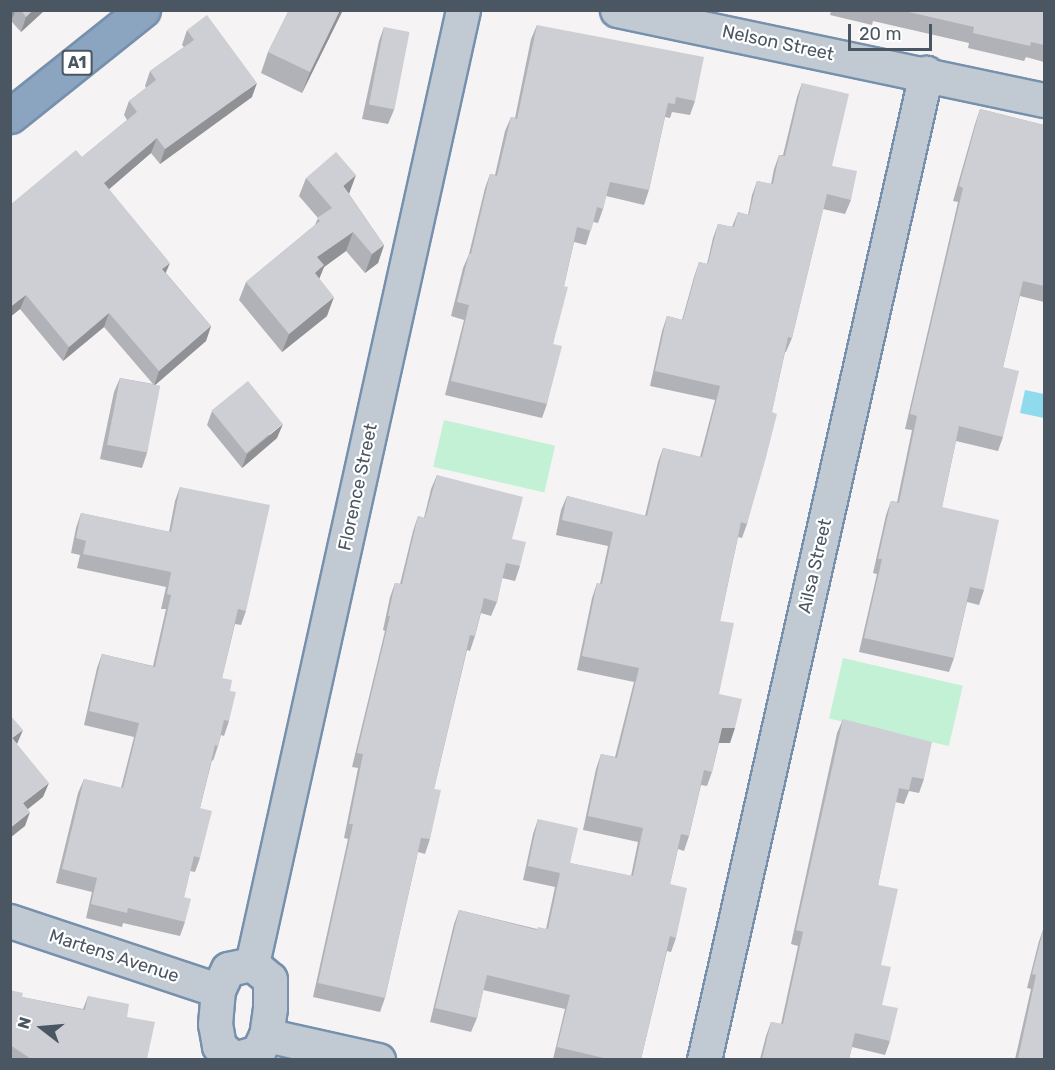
<!DOCTYPE html>
<html>
<head>
<meta charset="utf-8">
<style>
	body { margin:0 }
	#map { position:relative; width:1055px; height:1070px; overflow:hidden; background:#f5f3f3; font-family:Rubik,sans-serif }
	div>[style] { position:absolute }
	.green>* { inset:0; background:#c3f1d5; transform-origin:0 0 }
	.water>* { inset:0; background:#90daee }
	.roads { filter:drop-shadow(2px 0 #7690ad) drop-shadow(-2px 0 #7690ad) drop-shadow(0 2px #7690ad) drop-shadow(0 -2px #7690ad) }
	.minor>* { height:33px; margin:-16.5px; padding:0 16.5px; transform-origin:16.5px; border-radius:16.5px; background:#c1cad2 }
	.highway>* { height:33px; margin:-16.5px; padding:0 16.5px; transform-origin:16.5px; border-radius:16.5px; background:#8ba5c1 }
	.wall>* { inset:0; background:#b0b2b7 }
	.shaded-wall>* { inset:0; background:#909195 }
	.building>* { inset:0; background:#cdcfd5; transform-origin:0 0 }
	span { translate:-50% -50%; white-space:nowrap; text-align:center; line-height:1.15; -webkit-text-stroke:4.5px #fff; paint-order:stroke }
	.shield-label span { padding:2px 4px; background:#fff; border:2px solid; border-radius:4px; -webkit-text-stroke-width:0 }
	.shield-label { font-size:16px; color:#4a5661; font-weight:700 }
	.street-label { font-size:18px; color:#4a5661 }
	.frame { position:absolute; inset:0; border:12px solid #4a5661; pointer-events:none }
	.north { position:absolute; left:12px; top:998px; width:60px; height:60px; -webkit-text-stroke:4px #fff; paint-order:stroke; rotate:286deg; font-size:16px; font-weight:700; line-height:24px; text-align:center; color:#4a5661 }
	.north::after { content:''; display:block; margin:auto; width:21px; height:27px; background:#4a5661; clip-path:polygon(50% 0,100% 100%,50% 72%,0 100%) }
	.scale { position:absolute; left:848px; top:24px; width:84px; height:27px; box-sizing:border-box; border:3px solid #4a5661; border-top:0; padding-left:8px; font-size:18px; line-height:21px; white-space:nowrap; color:#4a5661; -webkit-text-stroke:4px #fff; paint-order:stroke }
</style>
</head>
<body>
<div id="map">
	<div class="green">
		<i style="left:444px;top:420px;width:114px;height:48px;rotate:13deg"></i>
		<i style="left:843px;top:658px;width:123px;height:62px;rotate:13deg"></i>
	</div>
	<div class="water">
		<i style="clip-path:polygon(1025px 390px,1044px 394px,1044px 418px,1020px 413px)"></i>
	</div>
	<div class="roads">
		<div class="minor">
			<i style="left:617px;top:10px;width:436px;rotate:11.9deg"></i>
			<i style="left:10px;top:921px;width:219px;rotate:18.4deg"></i>
			<i style="left:252px;top:964px;width:977px;rotate:-77.53deg"></i>
			<i style="left:252px;top:964px;width:23px;rotate:40deg"></i>
			<i style="left:270px;top:979px;width:29px;rotate:90deg"></i>
			<i style="left:270px;top:1008px;width:27px;rotate:98deg"></i>
			<i style="left:266px;top:1035px;width:19px;rotate:115deg"></i>
			<i style="left:258px;top:1052px;width:25px;rotate:164deg"></i>
			<i style="left:234px;top:1059px;width:20px;rotate:-139deg"></i>
			<i style="left:219px;top:1046px;width:22px;rotate:-100deg"></i>
			<i style="left:215px;top:1024px;width:34px;rotate:-85deg"></i>
			<i style="left:218px;top:990px;width:23px;rotate:-65deg"></i>
			<i style="left:228px;top:969px;width:25px;rotate:-12deg"></i>
			<i style="left:266px;top:1035px;width:115px;rotate:12.6deg"></i>
			<i style="left:704px;top:1060px;width:1012px;rotate:-77.32deg"></i>
		</div>
		<div class="highway">
			<i style="left:10px;top:116px;width:170px;rotate:-38.6deg"></i>
		</div>
	</div>
	<div class="wall">
		<i style="clip-path:polygon(10px 10px,45px 10px,21px 32px,12px 22px)"></i>
		<i style="clip-path:polygon(289px 10px,343px 10px,302px 93px,261px 73px,268px 52px)"></i>
		<i style="clip-path:polygon(828px 10px,1044px 10px,1044px 62px,1026px 57px,1024px 61px,968px 48px,969px 43px,873px 21px,872px 25px,830px 15px,831px 11px)"></i>
		<i style="clip-path:polygon(537px 25px,695px 101px,690px 115px,672px 112px,670px 118px,665px 117px,649px 190px,644px 205px,606px 196px,603px 209px,598px 223px,593px 222px,586px 245px,574px 242px,564px 286px,553px 344px,547px 404px,542px 418px,445px 395px,464px 320px,451px 316px,463px 268px,469px 254px,485px 188px,490px 174px,495px 175px,505px 131px,511px 117px,515px 118px,531px 39px)"></i>
		<i style="clip-path:polygon(384px 27px,394px 110px,388px 124px,362px 119px,379px 41px)"></i>
		<i style="clip-path:polygon(187px 30px,252px 97px,160px 164px,151px 153px,109px 189px,166px 273px,211px 326px,206px 341px,155px 385px,147px 453px,142px 468px,100px 459px,114px 392px,120px 378px,153px 384px,104px 327px,63px 361px,20px 309px,10px 317px,82px 157px,127px 120px,124px 115px,129px 101px,146px 88px,145px 86px,150px 71px,184px 47px,182px 45px)"></i>
		<i style="clip-path:polygon(802px 83px,832px 166px,851px 200px,845px 214px,823px 209px,792px 338px,786px 352px,785px 352px,747px 524px,742px 538px,738px 537px,720px 621px,719px 694px,730px 743px,719px 743px,712px 772px,707px 786px,701px 785px,689px 836px,684px 851px,678px 849px,670px 884px,676px 938px,671px 952px,667px 951px,641px 1059px,553px 1059px,565px 1009px,483px 990px,477px 1018px,471px 1032px,430px 1022px,454px 924px,459px 910px,537px 929px,546px 929px,555px 887px,523px 880px,533px 834px,538px 819px,570px 863px,631px 876px,638px 842px,583px 830px,596px 769px,601px 754px,615px 757px,634px 682px,577px 670px,592px 598px,597px 583px,600px 584px,608px 546px,556px 535px,561px 510px,567px 496px,645px 516px,658px 462px,663px 448px,700px 457px,715px 400px,650px 386px,662px 331px,667px 316px,682px 320px,694px 277px,699px 262px,707px 264px,713px 238px,718px 224px,732px 227px,738px 212px,748px 215px,752px 195px,757px 181px,771px 184px,774px 169px,779px 155px,783px 155px,797px 97px)"></i>
		<i style="clip-path:polygon(980px 109px,1044px 125px,1044px 302px,1020px 296px,1003px 367px,1003px 437px,998px 451px,956px 441px,942px 507px,984px 590px,979px 605px,967px 602px,954px 658px,949px 672px,859px 652px,877px 574px,873px 573px,886px 515px,891px 501px,897px 502px,912px 430px,905px 429px,958px 202px,953px 201px,975px 124px)"></i>
		<i style="clip-path:polygon(306px 178px,349px 194px,384px 245px,378px 263px,365px 273px,346px 251px,324px 267px,319px 279px,327px 316px,282px 352px,239px 300px,246px 282px,315px 225px,318px 218px,299px 196px)"></i>
		<i style="clip-path:polygon(212px 411px,277px 438px,242px 468px,207px 425px)"></i>
		<i style="clip-path:polygon(437px 475px,512px 539px,520px 566px,515px 581px,502px 578px,497px 602px,491px 616px,481px 613px,475px 636px,470px 651px,467px 650px,434px 789px,430px 839px,425px 854px,418px 852px,385px 998px,380px 1012px,313px 997px,348px 839px,344px 838px,358px 768px,352px 767px,385px 631px,383px 630px,390px 597px,395px 583px,400px 584px,413px 531px,418px 516px,424px 518px,431px 489px)"></i>
		<i style="clip-path:polygon(180px 487px,246px 611px,241px 625px,235px 624px,222px 678px,230px 691px,229px 721px,224px 736px,221px 735px,218px 746px,213px 761px,212px 760px,200px 808px,200px 858px,195px 872px,190px 871px,184px 897px,185px 922px,180px 936px,123px 923px,122px 927px,86px 918px,92px 892px,56px 883px,78px 793px,84px 779px,121px 788px,134px 737px,84px 725px,97px 668px,102px 654px,153px 666px,166px 609px,161px 609px,166px 587px,77px 568px,80px 555px,71px 553px,76px 528px,81px 513px,169px 532px,175px 501px)"></i>
		<i style="clip-path:polygon(843px 719px,924px 779px,919px 793px,909px 791px,904px 804px,895px 802px,878px 885px,882px 1005px,890px 1041px,885px 1055px,852px 1047px,849px 1059px,760px 1059px,766px 1036px,771px 1022px,781px 1024px,798px 946px,791px 944px,837px 733px)"></i>
		<i style="clip-path:polygon(1044px 927px,1044px 1059px,1015px 1059px,1031px 989px,1027px 988px,1039px 941px)"></i>
		<i style="clip-path:polygon(10px 990px,22px 997px,83px 1009px,88px 996px,127px 1017px,147px 1059px,10px 1059px)"></i>
	</div>
	<div class="shaded-wall">
		<i style="clip-path:polygon(13px 10px,16px 10px,10px 23px,10px 13px)"></i>
		<i style="clip-path:polygon(33px 10px,45px 10px,21px 32px,26px 17px)"></i>
		<i style="clip-path:polygon(340px 10px,343px 10px,302px 93px,310px 72px)"></i>
		<i style="clip-path:polygon(257px 83px,252px 97px,160px 164px,165px 149px)"></i>
		<i style="clip-path:polygon(157px 138px,151px 153px,99px 198px,104px 183px)"></i>
		<i style="clip-path:polygon(356px 175px,349px 194px,343px 186px)"></i>
		<i style="clip-path:polygon(353px 232px,346px 251px,324px 267px,317px 284px,308px 292px,317px 257px)"></i>
		<i style="clip-path:polygon(384px 245px,378px 263px,365px 273px,372px 254px)"></i>
		<i style="clip-path:polygon(170px 263px,164px 277px,162px 269px)"></i>
		<i style="clip-path:polygon(26px 295px,20px 309px,10px 317px,10px 307px)"></i>
		<i style="clip-path:polygon(334px 297px,327px 316px,282px 352px,289px 334px)"></i>
		<i style="clip-path:polygon(109px 313px,104px 327px,63px 361px,69px 347px)"></i>
		<i style="clip-path:polygon(211px 326px,206px 341px,154px 386px,159px 371px)"></i>
		<i style="clip-path:polygon(283px 424px,277px 438px,242px 468px,247px 454px)"></i>
		<i style="clip-path:polygon(722px 728px,735px 728px,730px 743px,717px 743px)"></i>
		<i style="clip-path:polygon(23px 730px,17px 744px,12px 738px)"></i>
		<i style="clip-path:polygon(49px 783px,43px 797px,18px 817px,23px 803px)"></i>
		<i style="clip-path:polygon(30px 812px,25px 826px,10px 838px,10px 828px)"></i>
	</div>
	<div class="building">
		<i style="clip-path:polygon(21px 10px,33px 10px,26px 17px)"></i>
		<i style="clip-path:polygon(289px 10px,340px 10px,310px 72px,268px 52px)"></i>
		<i style="clip-path:polygon(900px 10px,1044px 10px,1044px 45px,1031px 42px,1030px 46px,973px 33px,974px 27px)"></i>
		<i style="clip-path:polygon(207px 15px,257px 83px,165px 149px,157px 138px,104px 183px,170px 263px,162px 269px,211px 326px,159px 371px,109px 313px,69px 347px,26px 295px,10px 307px,10px 205px,76px 150px,82px 157px,137px 112px,129px 101px,156px 80px,150px 71px,194px 40px,187px 30px)"></i>
		<i style="clip-path:polygon(537px 25px,704px 57px,695px 101px,676px 97px,675px 104px,668px 103px,649px 190px,610px 182px,603px 209px,597px 207px,591px 231px,577px 227px,564px 286px,568px 287px,553px 344px,562px 346px,547px 404px,451px 381px,469px 305px,457px 302px,469px 254px,471px 254px,490px 174px,497px 176px,511px 117px,517px 119px)"></i>
		<i style="left:384px;top:27px;width:26px;height:79px;rotate:11deg"></i>
		<i style="clip-path:polygon(802px 83px,849px 94px,832px 166px,857px 171px,851px 200px,827px 194px,792px 338px,788px 337px,772px 412px,777px 414px,765px 461px,747px 524px,741px 522px,720px 621px,734px 623px,719px 694px,742px 699px,735px 728px,722px 728px,712px 772px,704px 770px,689px 836px,681px 834px,670px 884px,687px 888px,676px 938px,670px 936px,641px 1059px,608px 1059px,557px 1047px,570px 995px,487px 975px,477px 1018px,435px 1008px,459px 910px,537px 930px,538px 927px,548px 929px,560px 873px,528px 866px,538px 819px,578px 828px,570px 863px,633px 876px,643px 828px,588px 816px,601px 754px,617px 758px,639px 668px,582px 656px,597px 583px,602px 584px,613px 532px,562px 520px,567px 496px,647px 516px,663px 448px,702px 457px,720px 386px,655px 371px,667px 316px,683px 320px,699px 262px,708px 264px,718px 224px,734px 227px,738px 212px,749px 215px,757px 181px,773px 184px,779px 155px,785px 156px)"></i>
		<i style="clip-path:polygon(980px 109px,1044px 125px,1044px 286px,1023px 281px,1003px 367px,1019px 371px,1003px 437px,959px 426px,942px 507px,999px 520px,984px 590px,970px 587px,954px 658px,864px 638px,882px 559px,878px 559px,891px 501px,899px 503px,917px 416px,910px 414px,963px 188px,959px 186px)"></i>
		<i style="clip-path:polygon(336px 152px,356px 175px,343px 186px,384px 245px,372px 254px,353px 232px,317px 257px,324px 265px,315px 273px,334px 297px,289px 334px,246px 282px,320px 221px,317px 218px,332px 208px,306px 178px)"></i>
		<i style="left:120px;top:378px;width:41px;height:68px;rotate:11deg"></i>
		<i style="left:248px;top:381px;width:55px;height:47px;rotate:51deg"></i>
		<i style="clip-path:polygon(437px 475px,523px 497px,512px 539px,526px 542px,520px 566px,506px 563px,497px 602px,484px 598px,475px 636px,470px 635px,434px 789px,441px 790px,430px 839px,421px 838px,385px 998px,318px 983px,353px 824px,349px 824px,363px 754px,357px 753px,390px 616px,388px 616px,395px 583px,402px 584px,418px 516px,425px 518px)"></i>
		<i style="clip-path:polygon(180px 487px,270px 505px,246px 611px,238px 609px,222px 678px,232px 680px,230px 691px,236px 692px,229px 721px,224px 720px,218px 746px,215px 745px,200px 808px,212px 811px,200px 858px,194px 856px,184px 897px,191px 899px,185px 922px,128px 908px,127px 913px,91px 904px,97px 878px,62px 869px,84px 779px,123px 788px,139px 723px,89px 711px,102px 654px,155px 667px,171px 595px,167px 594px,171px 572px,83px 554px,86px 541px,76px 538px,81px 513px,171px 532px)"></i>
		<i style="clip-path:polygon(10px 715px,23px 730px,12px 738px,49px 783px,23px 803px,30px 812px,10px 828px)"></i>
		<i style="clip-path:polygon(843px 719px,932px 742px,924px 779px,912px 777px,909px 790px,899px 788px,878px 885px,898px 889px,881px 965px,891px 967px,882px 1005px,898px 1008px,890px 1041px,855px 1033px,849px 1059px,762px 1059px,771px 1022px,783px 1024px,803px 932px,796px 930px)"></i>
		<i style="clip-path:polygon(1044px 927px,1044px 1059px,1018px 1059px,1036px 975px,1032px 974px)"></i>
		<i style="clip-path:polygon(10px 990px,23px 993px,22px 997px,85px 1010px,88px 996px,129px 1004px,127px 1017px,155px 1022px,147px 1059px,31px 1059px,10px 1045px)"></i>
	</div>
	<div class="shield-label">
		<span style="left:77px;top:63px">A1</span>
	</div>
	<div class="street-label">
		<span style="left:778px;top:43px;rotate:12deg">Nelson Street</span>
		<span style="left:358px;top:487px;rotate:-78deg">Florence Street</span>
		<span style="left:815px;top:566px;rotate:-77deg">Ailsa Street</span>
		<span style="left:114px;top:956px;rotate:18deg">Martens Avenue</span>
	</div>
	<div class="frame"></div>
	<div class="north">N</div>
	<div class="scale">20 m</div>
</div>
</body>
</html>
